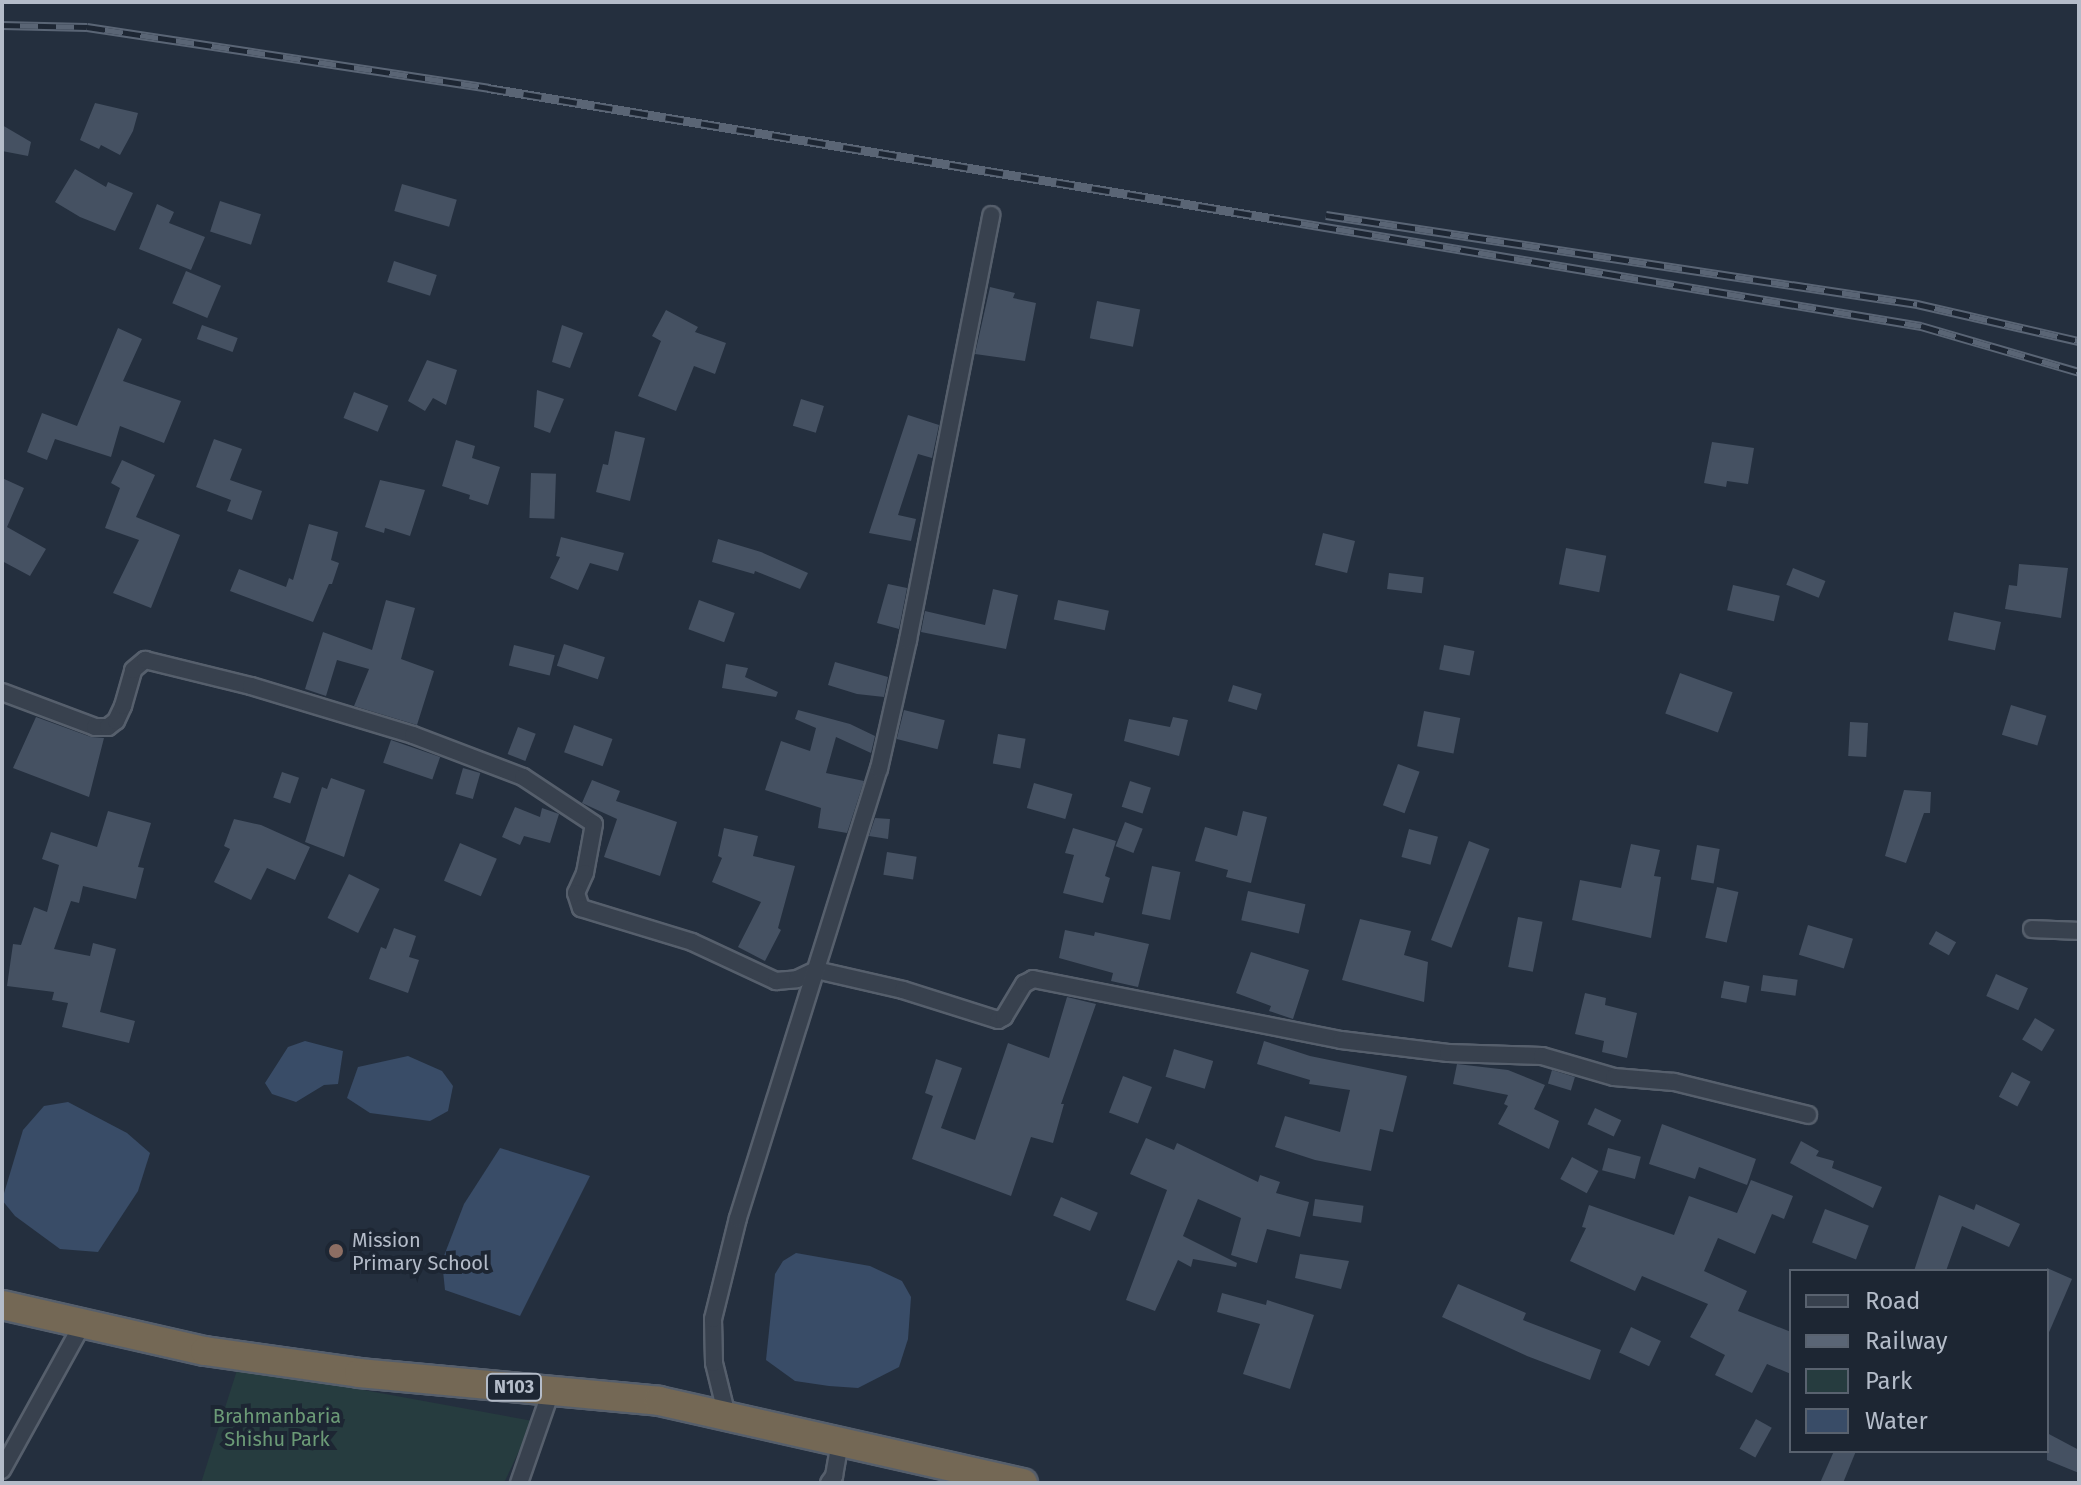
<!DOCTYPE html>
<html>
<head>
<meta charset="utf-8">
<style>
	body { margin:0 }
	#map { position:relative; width:2081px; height:1485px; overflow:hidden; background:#242f3e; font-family:"Fira Sans",sans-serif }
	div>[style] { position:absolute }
	.green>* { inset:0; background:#263c3f }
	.water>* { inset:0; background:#394c67 }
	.building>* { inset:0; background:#455162; transform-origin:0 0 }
	.roads { filter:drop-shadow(2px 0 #565f6c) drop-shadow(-2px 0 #565f6c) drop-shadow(0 2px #565f6c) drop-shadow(0 -2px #565f6c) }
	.street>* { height:16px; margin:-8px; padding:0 8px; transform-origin:8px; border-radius:8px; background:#38414e }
	.highway>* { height:28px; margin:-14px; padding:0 14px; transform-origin:14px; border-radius:14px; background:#746855 }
	.rail>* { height:9px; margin-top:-4.5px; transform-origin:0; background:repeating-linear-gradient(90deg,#1d2633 0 18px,#5a6575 0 36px); box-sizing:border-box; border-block:2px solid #5a6575 }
	.dots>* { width:22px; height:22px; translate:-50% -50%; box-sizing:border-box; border:4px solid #1d2633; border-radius:50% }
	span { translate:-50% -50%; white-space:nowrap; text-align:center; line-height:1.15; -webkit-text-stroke:8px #1d2633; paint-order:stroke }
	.shield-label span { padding:2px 6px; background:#1d2633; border:2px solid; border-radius:6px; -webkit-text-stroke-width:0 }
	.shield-label { font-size:18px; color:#b4bcc9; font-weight:700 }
	.poi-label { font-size:20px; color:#b4bcc9 }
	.left { translate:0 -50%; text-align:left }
	.park-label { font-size:20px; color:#6b9a76 }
	.frame { position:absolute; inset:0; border:4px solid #b4bcc9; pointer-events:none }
	.legend { position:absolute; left:1789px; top:1269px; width:260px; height:184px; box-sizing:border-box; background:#1d2633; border:2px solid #59626f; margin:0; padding:10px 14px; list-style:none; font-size:24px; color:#b4bcc9 }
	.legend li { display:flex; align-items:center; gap:16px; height:40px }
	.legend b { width:40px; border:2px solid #59626f }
</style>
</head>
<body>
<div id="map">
	<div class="green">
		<i style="clip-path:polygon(238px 1367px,533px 1421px,504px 1483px,201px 1483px)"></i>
	</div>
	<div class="water">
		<i style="clip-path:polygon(305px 1041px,343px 1051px,338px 1084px,324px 1085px,296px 1102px,272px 1094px,265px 1083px,288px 1047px)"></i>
		<i style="clip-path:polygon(408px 1056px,442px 1071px,453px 1086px,448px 1111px,430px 1121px,370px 1113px,347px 1098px,358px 1067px)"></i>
		<i style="clip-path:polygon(68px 1102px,127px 1133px,150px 1153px,138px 1191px,98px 1252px,60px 1249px,15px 1216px,2px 1200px,23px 1130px,44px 1106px)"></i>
		<i style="clip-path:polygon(500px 1148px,590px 1176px,520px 1316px,445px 1290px,442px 1261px,464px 1204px)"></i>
		<i style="clip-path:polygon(796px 1253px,870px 1266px,902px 1281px,911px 1297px,908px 1339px,899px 1367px,858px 1388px,829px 1386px,795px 1381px,766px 1360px,775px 1274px,783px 1261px)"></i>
	</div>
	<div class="building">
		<i style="clip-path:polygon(95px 103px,138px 113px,133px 131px,120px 155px,101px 145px,99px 149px,80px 140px)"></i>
		<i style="clip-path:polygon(2px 125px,31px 142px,28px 156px,2px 151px)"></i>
		<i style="clip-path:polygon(75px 169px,106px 187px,108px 182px,133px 193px,115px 231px,80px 217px,55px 202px)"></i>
		<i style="left:402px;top:184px;width:57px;height:28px;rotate:16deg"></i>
		<i style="left:220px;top:201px;width:43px;height:32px;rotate:18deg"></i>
		<i style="clip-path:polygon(157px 204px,174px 212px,169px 223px,205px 237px,191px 270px,139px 249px)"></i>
		<i style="left:394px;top:261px;width:45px;height:22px;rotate:18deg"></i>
		<i style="left:186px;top:271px;width:38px;height:35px;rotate:23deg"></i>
		<i style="clip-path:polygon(990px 287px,1015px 293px,1013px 298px,1036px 303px,1025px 361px,975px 354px)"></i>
		<i style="left:1097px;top:301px;width:44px;height:38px;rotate:11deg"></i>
		<i style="clip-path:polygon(666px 310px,698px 327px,695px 332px,726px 343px,715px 374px,694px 366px,676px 411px,638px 396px,661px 341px,652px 336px)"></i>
		<i style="left:202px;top:325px;width:38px;height:15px;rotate:20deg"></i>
		<i style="clip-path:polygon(562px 325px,583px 333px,570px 368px,552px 362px)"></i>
		<i style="clip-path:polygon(118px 328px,142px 339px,123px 381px,181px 401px,164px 443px,120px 426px,111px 457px,55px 439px,47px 460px,27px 452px,42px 413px,77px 426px)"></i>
		<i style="clip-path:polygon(427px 360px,457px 370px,446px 405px,433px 398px,425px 411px,408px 401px)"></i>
		<i style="clip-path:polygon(537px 390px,564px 399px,550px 433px,534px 427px)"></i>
		<i style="left:354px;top:392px;width:37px;height:28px;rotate:22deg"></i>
		<i style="left:801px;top:399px;width:24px;height:28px;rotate:17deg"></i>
		<i style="clip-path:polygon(908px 415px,939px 425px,932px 458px,918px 454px,898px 515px,916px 519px,911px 541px,869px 533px)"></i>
		<i style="clip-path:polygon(615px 431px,645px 438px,630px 501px,596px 492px,603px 464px,608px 465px)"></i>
		<i style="clip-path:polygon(214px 439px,242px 449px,230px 480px,262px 491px,252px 520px,227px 511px,231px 500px,196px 487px)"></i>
		<i style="clip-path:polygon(456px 440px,475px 446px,472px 458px,500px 467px,488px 505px,469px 499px,470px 495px,442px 486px)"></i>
		<i style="clip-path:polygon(1712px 442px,1754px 448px,1748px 484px,1727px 481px,1726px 487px,1704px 483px)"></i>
		<i style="clip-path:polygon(122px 460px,155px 475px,136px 517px,180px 535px,151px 608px,113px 593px,139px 540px,105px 528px,120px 488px,111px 483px)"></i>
		<i style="left:531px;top:473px;width:25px;height:45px;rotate:2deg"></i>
		<i style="clip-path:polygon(2px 478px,24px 488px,7px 527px,46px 549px,30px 576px,2px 561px)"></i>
		<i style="clip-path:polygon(380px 480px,425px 490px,410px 536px,385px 528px,384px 533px,365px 527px)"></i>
		<i style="clip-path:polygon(309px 524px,338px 532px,331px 560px,339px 563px,332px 584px,329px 584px,313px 622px,230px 591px,239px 569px,286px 587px,289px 578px,293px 580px)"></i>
		<i style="left:1323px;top:533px;width:33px;height:33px;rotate:14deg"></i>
		<i style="clip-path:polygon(561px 537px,624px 553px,618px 571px,590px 563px,578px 590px,550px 578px,560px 557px,556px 556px)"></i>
		<i style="clip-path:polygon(718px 539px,761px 552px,808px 573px,800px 589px,755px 571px,754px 574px,712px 562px)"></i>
		<i style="left:1566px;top:548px;width:41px;height:37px;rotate:11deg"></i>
		<i style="clip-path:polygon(2019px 564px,2068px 568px,2061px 618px,2005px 609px,2009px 585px,2017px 586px)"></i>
		<i style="left:1793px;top:568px;width:35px;height:18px;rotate:22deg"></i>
		<i style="left:1389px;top:573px;width:35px;height:16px;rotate:7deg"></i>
		<i style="clip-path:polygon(888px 584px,907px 588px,899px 629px,877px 623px)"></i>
		<i style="left:1733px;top:585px;width:48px;height:26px;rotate:13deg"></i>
		<i style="clip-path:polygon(993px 589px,1018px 595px,1006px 649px,921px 632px,925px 611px,985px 625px)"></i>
		<i style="clip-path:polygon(386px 600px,415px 608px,401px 659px,434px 671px,417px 725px,354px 706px,369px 669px,337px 660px,326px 696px,305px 689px,323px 632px,372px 650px)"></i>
		<i style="left:699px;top:600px;width:38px;height:31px;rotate:20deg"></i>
		<i style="left:1058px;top:600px;width:52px;height:20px;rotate:12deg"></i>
		<i style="left:1954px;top:612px;width:48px;height:29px;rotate:12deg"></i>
		<i style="left:564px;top:644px;width:43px;height:23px;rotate:18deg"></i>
		<i style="left:514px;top:645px;width:42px;height:21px;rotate:14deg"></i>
		<i style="left:1444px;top:645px;width:31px;height:25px;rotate:11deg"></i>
		<i style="clip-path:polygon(835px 662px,888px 677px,884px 697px,857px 694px,828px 685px)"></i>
		<i style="clip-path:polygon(726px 664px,748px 668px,745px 677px,778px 692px,776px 697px,722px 688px)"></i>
		<i style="left:1680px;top:673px;width:56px;height:43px;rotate:20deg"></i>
		<i style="left:1233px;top:685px;width:30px;height:17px;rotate:17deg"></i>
		<i style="left:2011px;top:705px;width:37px;height:31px;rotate:17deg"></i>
		<i style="clip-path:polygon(798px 710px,850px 724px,875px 736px,871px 753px,836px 737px,826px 773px,864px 781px,847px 833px,818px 828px,821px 808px,765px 790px,781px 741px,810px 751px,816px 728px,795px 719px)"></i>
		<i style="left:904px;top:710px;width:42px;height:30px;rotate:14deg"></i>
		<i style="left:1424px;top:711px;width:37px;height:36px;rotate:11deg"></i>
		<i style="clip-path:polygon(36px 717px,91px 737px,104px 738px,89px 797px,13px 768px)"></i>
		<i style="clip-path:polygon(1173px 717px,1188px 720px,1179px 756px,1124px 741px,1129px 719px,1170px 727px)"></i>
		<i style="left:1850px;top:722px;width:18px;height:34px;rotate:3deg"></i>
		<i style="left:574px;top:725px;width:41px;height:29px;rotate:20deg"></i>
		<i style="left:518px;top:727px;width:19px;height:29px;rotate:21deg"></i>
		<i style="left:998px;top:734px;width:28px;height:30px;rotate:10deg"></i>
		<i style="left:391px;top:740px;width:52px;height:24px;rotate:19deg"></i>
		<i style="left:1398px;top:764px;width:23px;height:44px;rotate:20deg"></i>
		<i style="left:463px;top:768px;width:18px;height:27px;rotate:16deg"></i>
		<i style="left:282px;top:772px;width:18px;height:27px;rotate:19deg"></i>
		<i style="clip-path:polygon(331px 778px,365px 790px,344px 857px,305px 842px,322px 787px,327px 789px)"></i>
		<i style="clip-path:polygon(592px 780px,620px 791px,616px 801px,677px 822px,660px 876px,604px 857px,617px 819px,582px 803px)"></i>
		<i style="left:1130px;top:781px;width:22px;height:27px;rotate:18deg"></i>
		<i style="left:1034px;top:783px;width:40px;height:26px;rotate:16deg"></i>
		<i style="clip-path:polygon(1904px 790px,1931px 792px,1930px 813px,1924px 813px,1906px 863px,1885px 856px)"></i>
		<i style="clip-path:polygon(515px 807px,540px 817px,542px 808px,559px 814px,550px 843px,524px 836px,520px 845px,502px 837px)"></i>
		<i style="clip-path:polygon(108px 811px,151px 823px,138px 867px,144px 868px,136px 899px,83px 886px,79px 903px,71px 901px,54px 949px,90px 956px,93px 943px,116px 949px,100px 1012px,135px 1021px,129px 1043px,62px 1027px,68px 1003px,52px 1000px,54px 992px,7px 986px,13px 944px,21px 945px,34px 907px,47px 912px,59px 865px,42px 859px,51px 832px,97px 847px)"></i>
		<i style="clip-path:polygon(1243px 811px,1267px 817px,1251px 883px,1226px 877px,1228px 870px,1195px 861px,1205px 827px,1237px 836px)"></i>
		<i style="clip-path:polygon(875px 818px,890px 819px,888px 839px,869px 836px)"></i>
		<i style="clip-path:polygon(234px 819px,261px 825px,310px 847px,295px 880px,267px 868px,251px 900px,214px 882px,230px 849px,224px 846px)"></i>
		<i style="left:1125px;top:822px;width:19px;height:26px;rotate:21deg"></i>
		<i style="clip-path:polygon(724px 828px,758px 836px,753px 856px,795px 866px,778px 928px,781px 930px,765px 961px,738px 947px,761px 902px,712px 882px,722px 858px,718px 856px)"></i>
		<i style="clip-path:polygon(1073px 828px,1116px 841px,1105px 876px,1110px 878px,1103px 903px,1063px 893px,1074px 855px,1065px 853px)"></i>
		<i style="left:1409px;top:829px;width:30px;height:29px;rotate:15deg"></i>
		<i style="left:1469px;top:841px;width:22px;height:106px;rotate:21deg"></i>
		<i style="left:460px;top:843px;width:40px;height:41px;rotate:23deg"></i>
		<i style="clip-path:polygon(1631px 844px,1660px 850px,1654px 876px,1661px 877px,1651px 938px,1572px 920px,1580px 880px,1621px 888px)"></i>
		<i style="left:1697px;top:845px;width:23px;height:35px;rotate:10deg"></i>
		<i style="left:887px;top:852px;width:30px;height:23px;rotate:9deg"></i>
		<i style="left:1152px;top:866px;width:29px;height:49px;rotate:12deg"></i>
		<i style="left:349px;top:874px;width:34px;height:49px;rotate:26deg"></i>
		<i style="left:1717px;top:887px;width:22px;height:52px;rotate:13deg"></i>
		<i style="left:1248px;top:891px;width:59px;height:30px;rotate:13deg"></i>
		<i style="left:1518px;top:917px;width:25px;height:51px;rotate:11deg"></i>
		<i style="clip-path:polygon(1360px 919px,1411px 931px,1404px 955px,1428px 962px,1424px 1002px,1342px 980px)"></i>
		<i style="left:1808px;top:925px;width:47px;height:31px;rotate:17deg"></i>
		<i style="clip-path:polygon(394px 928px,416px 936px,409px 957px,419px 960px,408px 993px,369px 979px,381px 947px,386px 949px)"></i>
		<i style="clip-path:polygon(1065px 930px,1094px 936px,1095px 932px,1149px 944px,1138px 987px,1111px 981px,1113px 973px,1059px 958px)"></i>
		<i style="left:1936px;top:931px;width:23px;height:15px;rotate:29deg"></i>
		<i style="clip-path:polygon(1251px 952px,1309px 970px,1293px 1019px,1269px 1011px,1271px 1006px,1236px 993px)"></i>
		<i style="left:1996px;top:974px;width:35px;height:24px;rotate:24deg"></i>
		<i style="left:1763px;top:975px;width:35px;height:16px;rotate:8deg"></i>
		<i style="left:1724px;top:981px;width:26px;height:17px;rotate:11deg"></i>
		<i style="clip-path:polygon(1585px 993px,1606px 998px,1605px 1005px,1637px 1013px,1627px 1058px,1602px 1052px,1604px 1041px,1575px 1034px)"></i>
		<i style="clip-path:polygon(1067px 997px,1096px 1004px,1061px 1104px,1064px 1104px,1053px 1143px,1031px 1137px,1011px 1196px,912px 1159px,933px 1096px,925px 1093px,936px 1059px,962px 1068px,941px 1128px,975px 1140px,1008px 1043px,1049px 1058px)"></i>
		<i style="left:2035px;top:1018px;width:23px;height:25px;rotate:31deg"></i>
		<i style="clip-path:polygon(1264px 1041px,1310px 1056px,1407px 1076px,1393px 1132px,1380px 1129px,1371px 1171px,1315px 1160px,1275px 1147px,1285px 1116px,1340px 1132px,1350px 1090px,1309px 1084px,1310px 1080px,1257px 1064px)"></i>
		<i style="left:1174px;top:1049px;width:41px;height:29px;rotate:17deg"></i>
		<i style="clip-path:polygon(1457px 1064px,1508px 1070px,1545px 1085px,1534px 1109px,1559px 1121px,1549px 1149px,1498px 1124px,1508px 1106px,1504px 1104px,1508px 1095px,1453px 1084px)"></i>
		<i style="left:1552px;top:1070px;width:24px;height:14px;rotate:17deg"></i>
		<i style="left:2012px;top:1072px;width:21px;height:28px;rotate:28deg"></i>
		<i style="left:1123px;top:1076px;width:31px;height:39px;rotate:21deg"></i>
		<i style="left:1595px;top:1108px;width:29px;height:18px;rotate:25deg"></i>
		<i style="clip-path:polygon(1662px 1124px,1756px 1159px,1747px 1185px,1699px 1167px,1695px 1179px,1649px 1164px)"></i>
		<i style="clip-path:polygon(1146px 1138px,1174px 1150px,1177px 1143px,1258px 1182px,1260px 1175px,1280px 1182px,1276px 1193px,1309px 1202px,1300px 1237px,1267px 1229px,1257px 1263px,1231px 1255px,1241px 1218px,1198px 1199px,1183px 1236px,1237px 1263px,1236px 1267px,1193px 1259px,1191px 1267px,1178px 1260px,1155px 1311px,1126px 1300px,1167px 1190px,1130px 1174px)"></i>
		<i style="clip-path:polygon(1801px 1141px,1819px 1151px,1816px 1156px,1834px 1161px,1832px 1168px,1882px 1187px,1873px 1208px,1790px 1163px)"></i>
		<i style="left:1608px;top:1148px;width:34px;height:23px;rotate:15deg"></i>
		<i style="left:1572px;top:1157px;width:30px;height:25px;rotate:28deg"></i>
		<i style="clip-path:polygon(1751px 1180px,1793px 1196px,1784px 1219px,1772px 1214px,1755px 1254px,1718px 1238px,1704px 1271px,1747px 1291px,1738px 1311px,1791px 1332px,1791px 1374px,1767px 1364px,1752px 1393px,1715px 1375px,1725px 1355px,1690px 1337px,1708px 1304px,1642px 1276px,1635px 1291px,1570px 1261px,1586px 1228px,1582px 1227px,1589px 1205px,1674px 1235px,1689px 1196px,1737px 1213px)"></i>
		<i style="clip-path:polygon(1939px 1195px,1974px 1210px,1976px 1204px,2020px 1224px,2009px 1247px,1962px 1226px,1946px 1271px,1914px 1271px)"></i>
		<i style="left:1061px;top:1197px;width:40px;height:20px;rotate:23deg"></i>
		<i style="left:1315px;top:1199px;width:49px;height:17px;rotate:8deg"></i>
		<i style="left:1825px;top:1209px;width:47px;height:36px;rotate:21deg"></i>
		<i style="clip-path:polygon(1300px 1254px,1349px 1261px,1341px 1289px,1295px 1278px)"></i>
		<i style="clip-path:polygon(2047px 1268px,2072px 1279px,2047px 1337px)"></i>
		<i style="clip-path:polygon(1458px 1284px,1526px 1313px,1523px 1320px,1601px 1350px,1590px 1380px,1527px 1356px,1442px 1317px)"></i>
		<i style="clip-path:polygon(1222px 1293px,1266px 1305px,1267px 1300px,1314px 1315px,1290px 1389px,1243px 1374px,1260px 1324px,1217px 1312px)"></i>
		<i style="left:1631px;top:1327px;width:33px;height:28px;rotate:25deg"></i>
		<i style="left:1756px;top:1419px;width:18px;height:34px;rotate:29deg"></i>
		<i style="clip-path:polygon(2047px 1433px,2079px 1450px,2079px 1473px,2047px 1460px)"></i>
		<i style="clip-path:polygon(1834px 1451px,1856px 1451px,1843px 1483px,1820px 1483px)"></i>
	</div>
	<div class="roads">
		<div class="street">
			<i style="left:2px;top:692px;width:99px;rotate:20.6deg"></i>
			<i style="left:95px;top:727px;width:13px"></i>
			<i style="left:108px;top:727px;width:10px;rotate:-37deg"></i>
			<i style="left:116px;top:721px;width:17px;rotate:-65deg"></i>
			<i style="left:123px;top:706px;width:37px;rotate:-74deg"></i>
			<i style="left:133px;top:670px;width:16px;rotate:-40deg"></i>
			<i style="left:145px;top:660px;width:109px;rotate:13.8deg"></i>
			<i style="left:251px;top:686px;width:169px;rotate:16.8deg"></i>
			<i style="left:413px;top:735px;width:118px;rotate:20.9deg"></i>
			<i style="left:523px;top:777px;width:85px;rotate:33.5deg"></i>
			<i style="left:594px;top:824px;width:50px;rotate:100.4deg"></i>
			<i style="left:585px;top:873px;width:22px;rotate:114deg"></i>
			<i style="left:576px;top:893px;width:16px;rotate:72deg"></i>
			<i style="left:581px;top:908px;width:116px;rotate:17deg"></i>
			<i style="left:692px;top:942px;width:93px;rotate:24.9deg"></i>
			<i style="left:776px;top:981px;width:21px;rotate:-5deg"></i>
			<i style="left:797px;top:979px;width:21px;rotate:-25deg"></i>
			<i style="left:816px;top:970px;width:89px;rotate:12.9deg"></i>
			<i style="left:903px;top:990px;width:100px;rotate:17.5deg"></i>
			<i style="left:998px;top:1020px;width:7px;rotate:-27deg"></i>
			<i style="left:1004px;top:1017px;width:39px;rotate:-59deg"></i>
			<i style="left:1024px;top:984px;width:10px;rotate:-29deg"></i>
			<i style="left:1033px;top:979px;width:314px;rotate:11.2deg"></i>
			<i style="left:1341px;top:1040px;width:108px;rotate:6.9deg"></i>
			<i style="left:1448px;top:1053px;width:94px;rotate:1.8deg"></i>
			<i style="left:1542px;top:1056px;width:75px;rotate:16.3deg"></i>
			<i style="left:1614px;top:1077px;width:60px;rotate:4.8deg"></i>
			<i style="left:1674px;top:1082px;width:138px;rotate:13.8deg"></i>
			<i style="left:2032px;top:929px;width:47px;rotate:2.4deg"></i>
			<i style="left:727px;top:1416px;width:55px;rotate:-103.8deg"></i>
			<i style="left:714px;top:1363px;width:44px;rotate:-91.3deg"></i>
			<i style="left:713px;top:1319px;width:104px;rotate:-76.1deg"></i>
			<i style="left:738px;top:1218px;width:471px;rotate:-72.6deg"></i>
			<i style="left:879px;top:769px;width:132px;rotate:-77.3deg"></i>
			<i style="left:908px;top:640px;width:433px;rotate:-78.9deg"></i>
			<i style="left:2px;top:1470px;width:168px;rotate:-61.1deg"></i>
			<i style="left:519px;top:1483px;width:97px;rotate:-70.8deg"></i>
			<i style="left:829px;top:1483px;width:9px;rotate:-54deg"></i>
			<i style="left:834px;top:1476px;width:35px;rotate:-80deg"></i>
		</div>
		<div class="highway">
			<i style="left:2px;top:1305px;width:208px;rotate:12.8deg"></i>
			<i style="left:205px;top:1351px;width:156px;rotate:8.1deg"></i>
			<i style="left:359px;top:1373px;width:301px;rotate:5.3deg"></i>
			<i style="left:659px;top:1401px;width:373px;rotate:12.7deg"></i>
		</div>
	</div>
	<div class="rail">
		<i style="left:2px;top:25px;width:85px;rotate:1.3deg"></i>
		<i style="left:87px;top:27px;width:406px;rotate:8.6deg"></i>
		<i style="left:488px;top:88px;width:806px;rotate:9.43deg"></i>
		<i style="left:1283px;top:220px;width:647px;rotate:9.43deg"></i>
		<i style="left:1921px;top:326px;width:165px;rotate:16.2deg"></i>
		<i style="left:1326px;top:215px;width:598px;rotate:8.56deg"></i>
		<i style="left:1917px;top:304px;width:166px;rotate:12.9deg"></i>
	</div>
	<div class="dots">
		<i style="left:336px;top:1251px;background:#8d6e63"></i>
	</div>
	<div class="shield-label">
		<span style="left:514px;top:1387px">N103</span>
	</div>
	<div class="poi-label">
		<span class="left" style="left:352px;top:1252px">Mission<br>Primary School</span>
	</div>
	<div class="park-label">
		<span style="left:277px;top:1428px">Brahmanbaria<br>Shishu Park</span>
	</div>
	<div class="frame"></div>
	<ul class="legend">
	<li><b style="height:10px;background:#38414e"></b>Road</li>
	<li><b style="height:10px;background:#5a6575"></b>Railway</li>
	<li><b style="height:22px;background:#263c3f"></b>Park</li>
	<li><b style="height:22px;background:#394c67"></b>Water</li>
	</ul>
</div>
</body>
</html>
